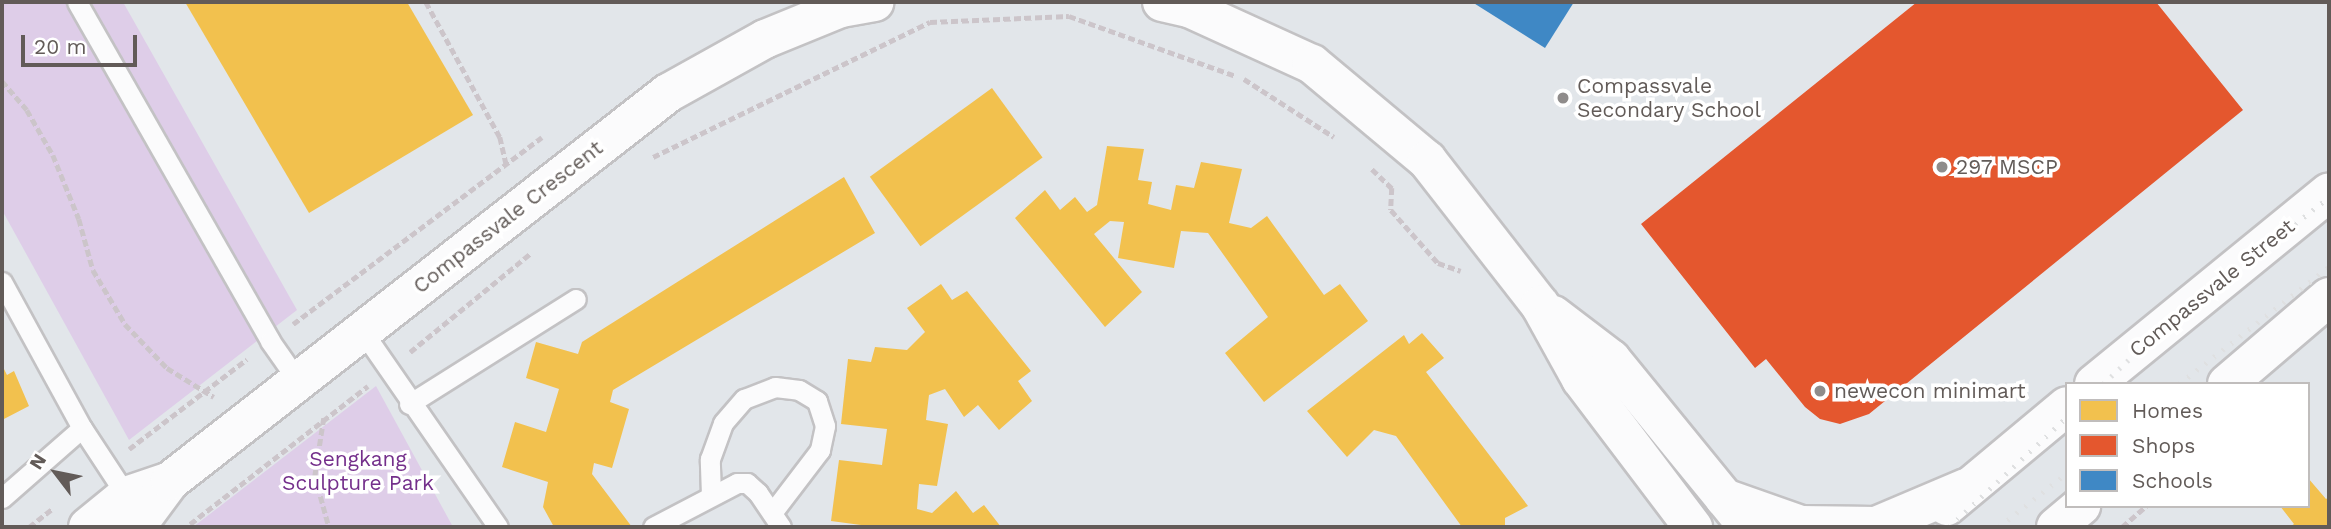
<!DOCTYPE html>
<html>
<head>
<meta charset="utf-8">
<style>
	body { margin:0 }
	#map { position:relative; width:2331px; height:529px; overflow:hidden; background:#e2e6ea; font-family:"Work Sans",sans-serif }
	div>[style] { position:absolute }
	.green>* { inset:0; background:#decde8 }
	.homes>* { inset:0; background:#f2c14e; transform-origin:0 0 }
	.shops>* { inset:0; background:#e4572e }
	.schools>* { inset:0; background:#3f88c5 }
	.path>* { height:4.5px; margin-top:-2.25px; transform-origin:0; background:repeating-linear-gradient(90deg,#ccc5ca 0 7px,transparent 0 10.5px) }
	.roads { filter:drop-shadow(2px 0 #c3c2c4) drop-shadow(-2px 0 #c3c2c4) drop-shadow(0 2px #c3c2c4) drop-shadow(0 -2px #c3c2c4) }
	.service>* { height:19px; margin:-9.5px; padding:0 9.5px; transform-origin:9.5px; border-radius:9.5px; background:#fbfbfc }
	.minor>* { height:38px; margin:-19px; padding:0 19px; transform-origin:19px; border-radius:19px; background:#fbfbfc }
	.tertiary>* { height:38px; margin:-19px; padding:0 19px; transform-origin:19px; border-radius:19px; background:#fbfbfc }
	.rail>* { height:5px; margin-top:-2.5px; transform-origin:0; background:repeating-linear-gradient(90deg,#dfe0e1 0 2px,transparent 0 11px) }
	.dots>* { width:19px; height:19px; translate:-50% -50%; box-sizing:border-box; border:4px solid #fff; border-radius:50% }
	span { translate:-50% -50%; white-space:nowrap; text-align:center; line-height:1.15; -webkit-text-stroke:7px #fff; paint-order:stroke }
	.poi-label { font-size:21px; color:#625b58 }
	.left { translate:0 -50%; text-align:left }
	.street-label { font-size:21px; color:#625b58 }
	.park-label { font-size:21px; color:#742f8b }
	.frame { position:absolute; inset:0; border:4px solid #625b58; pointer-events:none }
	.legend { position:absolute; left:2065px; top:382px; width:245px; height:126px; box-sizing:border-box; background:#fff; border:2px solid #c0bdbc; margin:0; padding:9px 12px; list-style:none; font-size:21px; color:#625b58 }
	.legend li { display:flex; align-items:center; gap:14px; height:35px }
	.legend b { width:35px; border:2px solid #c0bdbc }
	.north { position:absolute; left:21px; top:438px; width:70px; height:70px; -webkit-text-stroke:5px #fff; paint-order:stroke; rotate:302deg; font-size:19px; font-weight:700; line-height:28px; text-align:center; color:#625b58 }
	.north::after { content:''; display:block; margin:auto; width:24px; height:32px; background:#625b58; clip-path:polygon(50% 0,100% 100%,50% 72%,0 100%) }
	.scale { position:absolute; left:21px; top:35px; width:116px; height:32px; box-sizing:border-box; border:4px solid #625b58; border-top:0; padding-left:9px; font-size:21px; line-height:24px; white-space:nowrap; color:#625b58; -webkit-text-stroke:5px #fff; paint-order:stroke }
</style>
</head>
<body>
<div id="map">
	<div class="green">
		<i style="clip-path:polygon(2px 2px,123px 2px,297px 310px,129px 440px,2px 210px)"></i>
		<i style="clip-path:polygon(376px 386px,453px 527px,193px 527px)"></i>
	</div>
	<div class="homes">
		<i style="clip-path:polygon(185px 2px,407px 2px,473px 115px,309px 213px)"></i>
		<i style="left:992px;top:88px;width:86px;height:151px;rotate:54deg"></i>
		<i style="clip-path:polygon(1107px 146px,1144px 149px,1138px 180px,1152px 182px,1148px 204px,1171px 210px,1176px 185px,1194px 188px,1201px 162px,1242px 169px,1229px 223px,1251px 228px,1267px 216px,1324px 295px,1340px 284px,1368px 321px,1264px 402px,1225px 353px,1268px 317px,1208px 233px,1181px 231px,1174px 268px,1118px 258px,1124px 222px,1110px 221px,1094px 234px,1142px 292px,1105px 327px,1015px 218px,1045px 190px,1060px 210px,1075px 197px,1087px 212px,1097px 205px)"></i>
		<i style="clip-path:polygon(844px 177px,875px 233px,613px 390px,610px 402px,629px 409px,612px 468px,594px 463px,592px 474px,632px 527px,554px 527px,543px 507px,548px 482px,502px 467px,515px 422px,546px 432px,559px 389px,526px 378px,536px 342px,578px 354px,582px 342px)"></i>
		<i style="clip-path:polygon(941px 284px,952px 300px,967px 291px,1031px 371px,1018px 381px,1032px 401px,999px 430px,978px 405px,964px 417px,945px 389px,929px 395px,926px 420px,948px 424px,937px 486px,919px 484px,917px 509px,932px 513px,956px 491px,973px 513px,984px 505px,1001px 527px,876px 527px,831px 521px,839px 460px,882px 465px,887px 429px,841px 424px,848px 359px,871px 362px,875px 347px,907px 350px,925px 332px,907px 308px)"></i>
		<i style="clip-path:polygon(1422px 333px,1444px 358px,1426px 372px,1528px 506px,1505px 518px,1505px 527px,1462px 527px,1396px 436px,1374px 430px,1347px 457px,1307px 411px,1404px 335px,1409px 344px)"></i>
		<i style="clip-path:polygon(2px 365px,7px 375px,14px 371px,29px 406px,2px 420px)"></i>
		<i style="clip-path:polygon(2308px 478px,2326px 499px,2329px 497px,2329px 527px,2290px 527px,2294px 524px,2280px 506px,2308px 506px)"></i>
	</div>
	<div class="shops">
		<i style="clip-path:polygon(1917px 2px,2156px 2px,2243px 110px,1869px 414px,1840px 424px,1820px 419px,1805px 407px,1766px 359px,1755px 368px,1641px 224px)"></i>
	</div>
	<div class="schools">
		<i style="clip-path:polygon(1472px 2px,1574px 2px,1545px 48px)"></i>
	</div>
	<div class="path">
		<i style="left:426px;top:2px;width:154px;rotate:61.3deg"></i>
		<i style="left:500px;top:137px;width:28px;rotate:77deg"></i>
		<i style="left:1244px;top:79px;width:107px;rotate:32.8deg"></i>
		<i style="left:2px;top:81px;width:38px;rotate:49deg"></i>
		<i style="left:27px;top:110px;width:52px;rotate:60deg"></i>
		<i style="left:53px;top:155px;width:69px;rotate:67.9deg"></i>
		<i style="left:79px;top:219px;width:53px;rotate:74.6deg"></i>
		<i style="left:93px;top:270px;width:63px;rotate:59.3deg"></i>
		<i style="left:125px;top:324px;width:61px;rotate:46.3deg"></i>
		<i style="left:167px;top:368px;width:55px;rotate:31.7deg"></i>
		<i style="left:653px;top:157px;width:308px;rotate:-26deg"></i>
		<i style="left:930px;top:22px;width:139px;rotate:-2.5deg"></i>
		<i style="left:1069px;top:16px;width:177px;rotate:19.8deg"></i>
		<i style="left:1372px;top:169px;width:28px;rotate:44deg"></i>
		<i style="left:1392px;top:188px;width:22px;rotate:93deg"></i>
		<i style="left:1391px;top:210px;width:71px;rotate:48.4deg"></i>
		<i style="left:1438px;top:263px;width:24px;rotate:19deg"></i>
		<i style="left:293px;top:324px;width:311px;rotate:-36.9deg"></i>
		<i style="left:410px;top:352px;width:156px;rotate:-39.3deg"></i>
		<i style="left:324px;top:418px;width:59px;rotate:98.8deg"></i>
		<i style="left:315px;top:476px;width:53px;rotate:74.6deg"></i>
		<i style="left:129px;top:449px;width:148px;rotate:-37.3deg"></i>
		<i style="left:190px;top:524px;width:225px;rotate:-37.8deg"></i>
		<i style="left:29px;top:527px;width:31px;rotate:-38deg"></i>
		<i style="left:2122px;top:527px;width:32px;rotate:-41deg"></i>
	</div>
	<div class="roads">
		<div class="service">
			<i style="left:77px;top:2px;width:390px;rotate:60.3deg"></i>
			<i style="left:270px;top:341px;width:49px;rotate:55deg"></i>
			<i style="left:2px;top:282px;width:166px;rotate:61.3deg"></i>
			<i style="left:82px;top:428px;width:87px;rotate:56.7deg"></i>
			<i style="left:363px;top:332px;width:237px;rotate:55.3deg"></i>
			<i style="left:409px;top:404px;width:197px;rotate:-32.2deg"></i>
			<i style="left:711px;top:495px;width:36px;rotate:-92deg"></i>
			<i style="left:710px;top:459px;width:38px;rotate:-70deg"></i>
			<i style="left:723px;top:423px;width:32px;rotate:-49deg"></i>
			<i style="left:744px;top:399px;width:33px;rotate:-21deg"></i>
			<i style="left:775px;top:387px;width:24px;rotate:7deg"></i>
			<i style="left:799px;top:390px;width:21px;rotate:31deg"></i>
			<i style="left:817px;top:401px;width:26px;rotate:72deg"></i>
			<i style="left:825px;top:426px;width:25px;rotate:102deg"></i>
			<i style="left:820px;top:450px;width:79px;rotate:127.3deg"></i>
			<i style="left:2px;top:498px;width:106px;rotate:-41.2deg"></i>
			<i style="left:653px;top:527px;width:95px;rotate:-27.6deg"></i>
			<i style="left:737px;top:483px;width:10px"></i>
			<i style="left:747px;top:483px;width:15px;rotate:42deg"></i>
			<i style="left:758px;top:493px;width:41px;rotate:55.9deg"></i>
		</div>
		<div class="minor">
			<i style="left:1162px;top:2px;width:28px;rotate:13deg"></i>
			<i style="left:1189px;top:8px;width:135px;rotate:24.5deg"></i>
			<i style="left:1312px;top:64px;width:150px;rotate:39.9deg"></i>
			<i style="left:1427px;top:160px;width:184px;rotate:52.1deg"></i>
			<i style="left:1540px;top:305px;width:85px;rotate:61deg"></i>
			<i style="left:1581px;top:379px;width:186px;rotate:52.9deg"></i>
			<i style="left:1553px;top:315px;width:73px;rotate:37.2deg"></i>
			<i style="left:1611px;top:359px;width:217px;rotate:50.8deg"></i>
			<i style="left:88px;top:527px;width:49px;rotate:-39.2deg"></i>
			<i style="left:126px;top:496px;width:46px;rotate:-18.8deg"></i>
			<i style="left:136px;top:527px;width:57px;rotate:-53.5deg"></i>
			<i style="left:170px;top:481px;width:631px;rotate:-37.92deg"></i>
			<i style="left:668px;top:93px;width:111px;rotate:-29.1deg"></i>
			<i style="left:765px;top:39px;width:82px;rotate:-22.2deg"></i>
			<i style="left:841px;top:8px;width:34px;rotate:-10deg"></i>
		</div>
		<div class="tertiary">
			<i style="left:2094px;top:384px;width:303px;rotate:-39.2deg"></i>
			<i style="left:2227px;top:384px;width:134px;rotate:-40.5deg"></i>
			<i style="left:1724px;top:498px;width:82px;rotate:19.3deg"></i>
			<i style="left:1801px;top:525px;width:75px;rotate:0.8deg"></i>
			<i style="left:1876px;top:526px;width:98px;rotate:-22.9deg"></i>
			<i style="left:1947px;top:506px;width:156px;rotate:-39.8deg"></i>
			<i style="left:2056px;top:527px;width:33px;rotate:-40deg"></i>
		</div>
	</div>
	<div class="rail">
		<i style="left:2103px;top:384px;width:74px;rotate:-43.4deg"></i>
		<i style="left:2157px;top:333px;width:219px;rotate:-38.3deg"></i>
		<i style="left:2179px;top:384px;width:190px;rotate:-38deg"></i>
		<i style="left:1949px;top:527px;width:161px;rotate:-43deg"></i>
		<i style="left:1999px;top:527px;width:87px;rotate:-38.5deg"></i>
	</div>
	<div class="dots">
		<i style="left:1563px;top:98px;background:#8f8c8b"></i>
		<i style="left:1942px;top:167px;background:#8f8c8b"></i>
		<i style="left:1820px;top:391px;background:#8f8c8b"></i>
	</div>
	<div class="poi-label">
		<span class="left" style="left:1577px;top:98px">Compassvale<br>Secondary School</span>
		<span class="left" style="left:1956px;top:167px">297 MSCP</span>
		<span class="left" style="left:1834px;top:391px">newecon minimart</span>
	</div>
	<div class="street-label">
		<span style="left:508px;top:217px;rotate:-38deg">Compassvale Crescent</span>
		<span style="left:2212px;top:288px;rotate:-39deg">Compassvale Street</span>
	</div>
	<div class="park-label">
		<span style="left:358px;top:471px">Sengkang<br>Sculpture Park</span>
	</div>
	<div class="frame"></div>
	<ul class="legend">
	<li><b style="height:19px;background:#f2c14e"></b>Homes</li>
	<li><b style="height:19px;background:#e4572e"></b>Shops</li>
	<li><b style="height:19px;background:#3f88c5"></b>Schools</li>
	</ul>
	<div class="north">N</div>
	<div class="scale">20 m</div>
</div>
</body>
</html>
